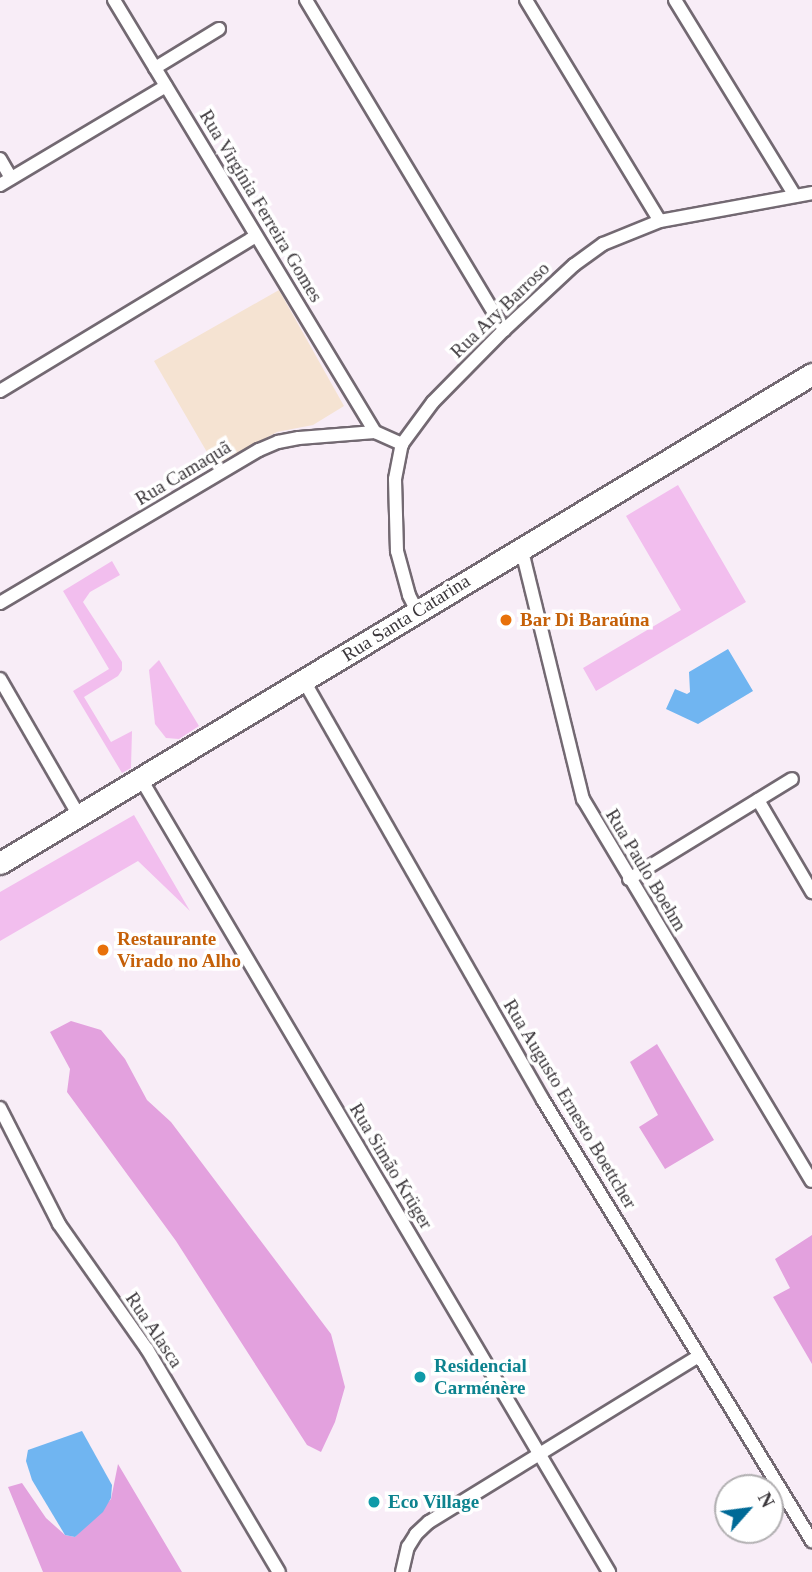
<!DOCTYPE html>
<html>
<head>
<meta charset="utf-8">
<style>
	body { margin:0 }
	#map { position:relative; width:812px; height:1572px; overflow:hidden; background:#f8edf7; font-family:"Times New Roman",serif }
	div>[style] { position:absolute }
	.industrial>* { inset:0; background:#f5e3d2 }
	.green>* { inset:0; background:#f2beee }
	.forest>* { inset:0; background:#e3a1de }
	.water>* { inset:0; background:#70b5f1 }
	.roads { filter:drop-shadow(2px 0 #736972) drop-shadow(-2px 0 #736972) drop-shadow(0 2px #736972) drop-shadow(0 -2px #736972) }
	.minor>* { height:12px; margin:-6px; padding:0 6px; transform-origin:6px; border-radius:6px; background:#fff }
	.primary>* { height:21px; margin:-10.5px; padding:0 10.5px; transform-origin:10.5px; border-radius:10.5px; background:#fff }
	.dots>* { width:19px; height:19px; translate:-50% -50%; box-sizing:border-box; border:4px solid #fff; border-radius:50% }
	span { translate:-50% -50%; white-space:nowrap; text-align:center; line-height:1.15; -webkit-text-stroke:7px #fff; paint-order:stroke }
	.street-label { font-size:19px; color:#3b373b }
	.food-label { font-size:19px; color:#c56008; font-weight:700 }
	.left { translate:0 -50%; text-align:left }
	.culture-label { font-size:19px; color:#0d838f; font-weight:700 }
	.north { position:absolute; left:714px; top:1474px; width:70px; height:70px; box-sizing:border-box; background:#fff; border:2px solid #b1afb1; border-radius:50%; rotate:62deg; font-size:19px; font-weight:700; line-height:28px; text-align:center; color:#3b373b }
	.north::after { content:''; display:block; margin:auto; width:24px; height:32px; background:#006a97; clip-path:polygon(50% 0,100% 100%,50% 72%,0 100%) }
</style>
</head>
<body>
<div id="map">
	<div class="industrial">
		<i style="clip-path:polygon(279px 290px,344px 406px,313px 425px,277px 432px,215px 466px,154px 361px)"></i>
	</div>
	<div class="green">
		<i style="clip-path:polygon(678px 485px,746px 602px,596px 691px,583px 668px,681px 610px,626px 516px)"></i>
		<i style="clip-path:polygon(112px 561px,120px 575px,90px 592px,83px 602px,122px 662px,122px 670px,118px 676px,84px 697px,111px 742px,132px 731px,131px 768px,122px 773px,73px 691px,109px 669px,63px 591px)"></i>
		<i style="clip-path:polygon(159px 660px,199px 726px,179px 739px,166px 738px,155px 724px,149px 670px)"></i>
		<i style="clip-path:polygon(134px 815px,190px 911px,138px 861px,0 941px,0 892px)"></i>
	</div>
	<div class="forest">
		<i style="clip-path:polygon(71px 1021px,101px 1030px,125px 1059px,147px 1100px,171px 1122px,331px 1334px,345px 1387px,335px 1422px,321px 1452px,307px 1445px,176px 1241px,67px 1092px,70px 1069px,50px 1032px)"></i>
		<i style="clip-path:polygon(657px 1044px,714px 1140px,665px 1169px,639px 1127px,658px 1115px,630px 1062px)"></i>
		<i style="clip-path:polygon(812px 1235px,812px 1364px,773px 1297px,790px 1288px,775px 1259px)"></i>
		<i style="clip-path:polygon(118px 1464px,182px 1572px,43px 1572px,8px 1487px,22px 1483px,46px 1518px,65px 1535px,75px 1537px,111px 1499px)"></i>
	</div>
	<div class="water">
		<i style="clip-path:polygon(728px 649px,753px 691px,698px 724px,666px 709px,675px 689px,687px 694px,690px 692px,689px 672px)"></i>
		<i style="clip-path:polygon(82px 1431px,112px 1485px,111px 1498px,103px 1512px,75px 1537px,65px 1535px,32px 1480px,26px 1461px,28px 1450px)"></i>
	</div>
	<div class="roads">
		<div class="minor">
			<i style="left:114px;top:0;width:505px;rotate:58.86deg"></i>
			<i style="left:306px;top:0;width:385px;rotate:59deg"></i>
			<i style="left:526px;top:0;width:258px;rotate:58.8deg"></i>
			<i style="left:675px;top:0;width:230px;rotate:58.5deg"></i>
			<i style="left:155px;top:68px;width:75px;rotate:-31.4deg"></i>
			<i style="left:0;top:159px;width:22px;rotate:60deg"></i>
			<i style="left:0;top:185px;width:193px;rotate:-30.8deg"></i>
			<i style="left:0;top:391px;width:299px;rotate:-31.2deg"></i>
			<i style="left:521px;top:547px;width:260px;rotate:76.2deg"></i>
			<i style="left:583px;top:799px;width:445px;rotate:59.1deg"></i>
			<i style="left:0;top:603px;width:301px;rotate:-30.6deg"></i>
			<i style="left:259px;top:450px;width:21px;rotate:-23deg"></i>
			<i style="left:278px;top:442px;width:21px;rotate:-11deg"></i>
			<i style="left:299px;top:438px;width:76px;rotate:-4.5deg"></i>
			<i style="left:375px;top:432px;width:30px;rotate:24deg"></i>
			<i style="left:417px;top:611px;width:18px;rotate:-117deg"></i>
			<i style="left:409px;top:595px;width:46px;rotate:-105.3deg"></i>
			<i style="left:397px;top:551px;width:72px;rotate:-91.6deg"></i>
			<i style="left:395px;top:479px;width:36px;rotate:-79deg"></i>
			<i style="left:402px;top:444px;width:52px;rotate:-53.6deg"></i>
			<i style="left:433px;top:402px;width:101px;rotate:-45.4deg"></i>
			<i style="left:504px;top:330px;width:96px;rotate:-42.9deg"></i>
			<i style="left:574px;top:265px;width:36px;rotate:-36deg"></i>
			<i style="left:603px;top:244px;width:61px;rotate:-22deg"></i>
			<i style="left:660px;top:221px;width:155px;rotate:-10.4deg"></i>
			<i style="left:0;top:679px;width:158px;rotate:60deg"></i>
			<i style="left:304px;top:681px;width:482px;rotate:60.3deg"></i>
			<i style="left:543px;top:1100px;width:517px;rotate:58.62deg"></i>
			<i style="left:141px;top:779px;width:921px;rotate:59.45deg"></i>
			<i style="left:758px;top:800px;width:107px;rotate:59.6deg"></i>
			<i style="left:629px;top:879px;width:191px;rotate:-31.5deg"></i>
			<i style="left:0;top:1108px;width:130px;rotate:63deg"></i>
			<i style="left:59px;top:1224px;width:153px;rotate:54.9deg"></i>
			<i style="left:147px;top:1349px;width:259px;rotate:59.4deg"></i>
			<i style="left:402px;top:1572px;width:26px;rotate:-77deg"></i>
			<i style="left:408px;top:1547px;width:15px;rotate:-58deg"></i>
			<i style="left:416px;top:1534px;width:18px;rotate:-43deg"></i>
			<i style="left:429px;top:1522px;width:317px;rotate:-31.6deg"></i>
		</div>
		<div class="primary">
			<i style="left:0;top:863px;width:948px;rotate:-31.06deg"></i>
		</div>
	</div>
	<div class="dots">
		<i style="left:506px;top:620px;background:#e8710a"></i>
		<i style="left:103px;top:950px;background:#e8710a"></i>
		<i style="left:420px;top:1377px;background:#0f9aa8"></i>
		<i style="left:374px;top:1502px;background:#0f9aa8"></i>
	</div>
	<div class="street-label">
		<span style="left:261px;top:206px;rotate:59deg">Rua Virgínia Ferreira Gomes</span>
		<span style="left:500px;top:310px;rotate:-44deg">Rua Ary Barroso</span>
		<span style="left:183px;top:473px;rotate:-31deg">Rua Camaquã</span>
		<span style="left:406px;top:618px;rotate:-32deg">Rua Santa Catarina</span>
		<span style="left:646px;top:870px;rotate:59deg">Rua Paulo Boehm</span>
		<span style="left:570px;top:1104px;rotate:59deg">Rua Augusto Ernesto Boettcher</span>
		<span style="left:391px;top:1166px;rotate:59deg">Rua Simão Krüger</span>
		<span style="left:154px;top:1330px;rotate:56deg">Rua Alasca</span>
	</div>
	<div class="food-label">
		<span class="left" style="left:520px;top:620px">Bar Di Baraúna</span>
		<span class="left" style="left:117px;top:950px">Restaurante<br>Virado no Alho</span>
	</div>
	<div class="culture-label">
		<span class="left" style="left:434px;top:1377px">Residencial<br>Carménère</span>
		<span class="left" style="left:388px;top:1502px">Eco Village</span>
	</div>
	<div class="north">N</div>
</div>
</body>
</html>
